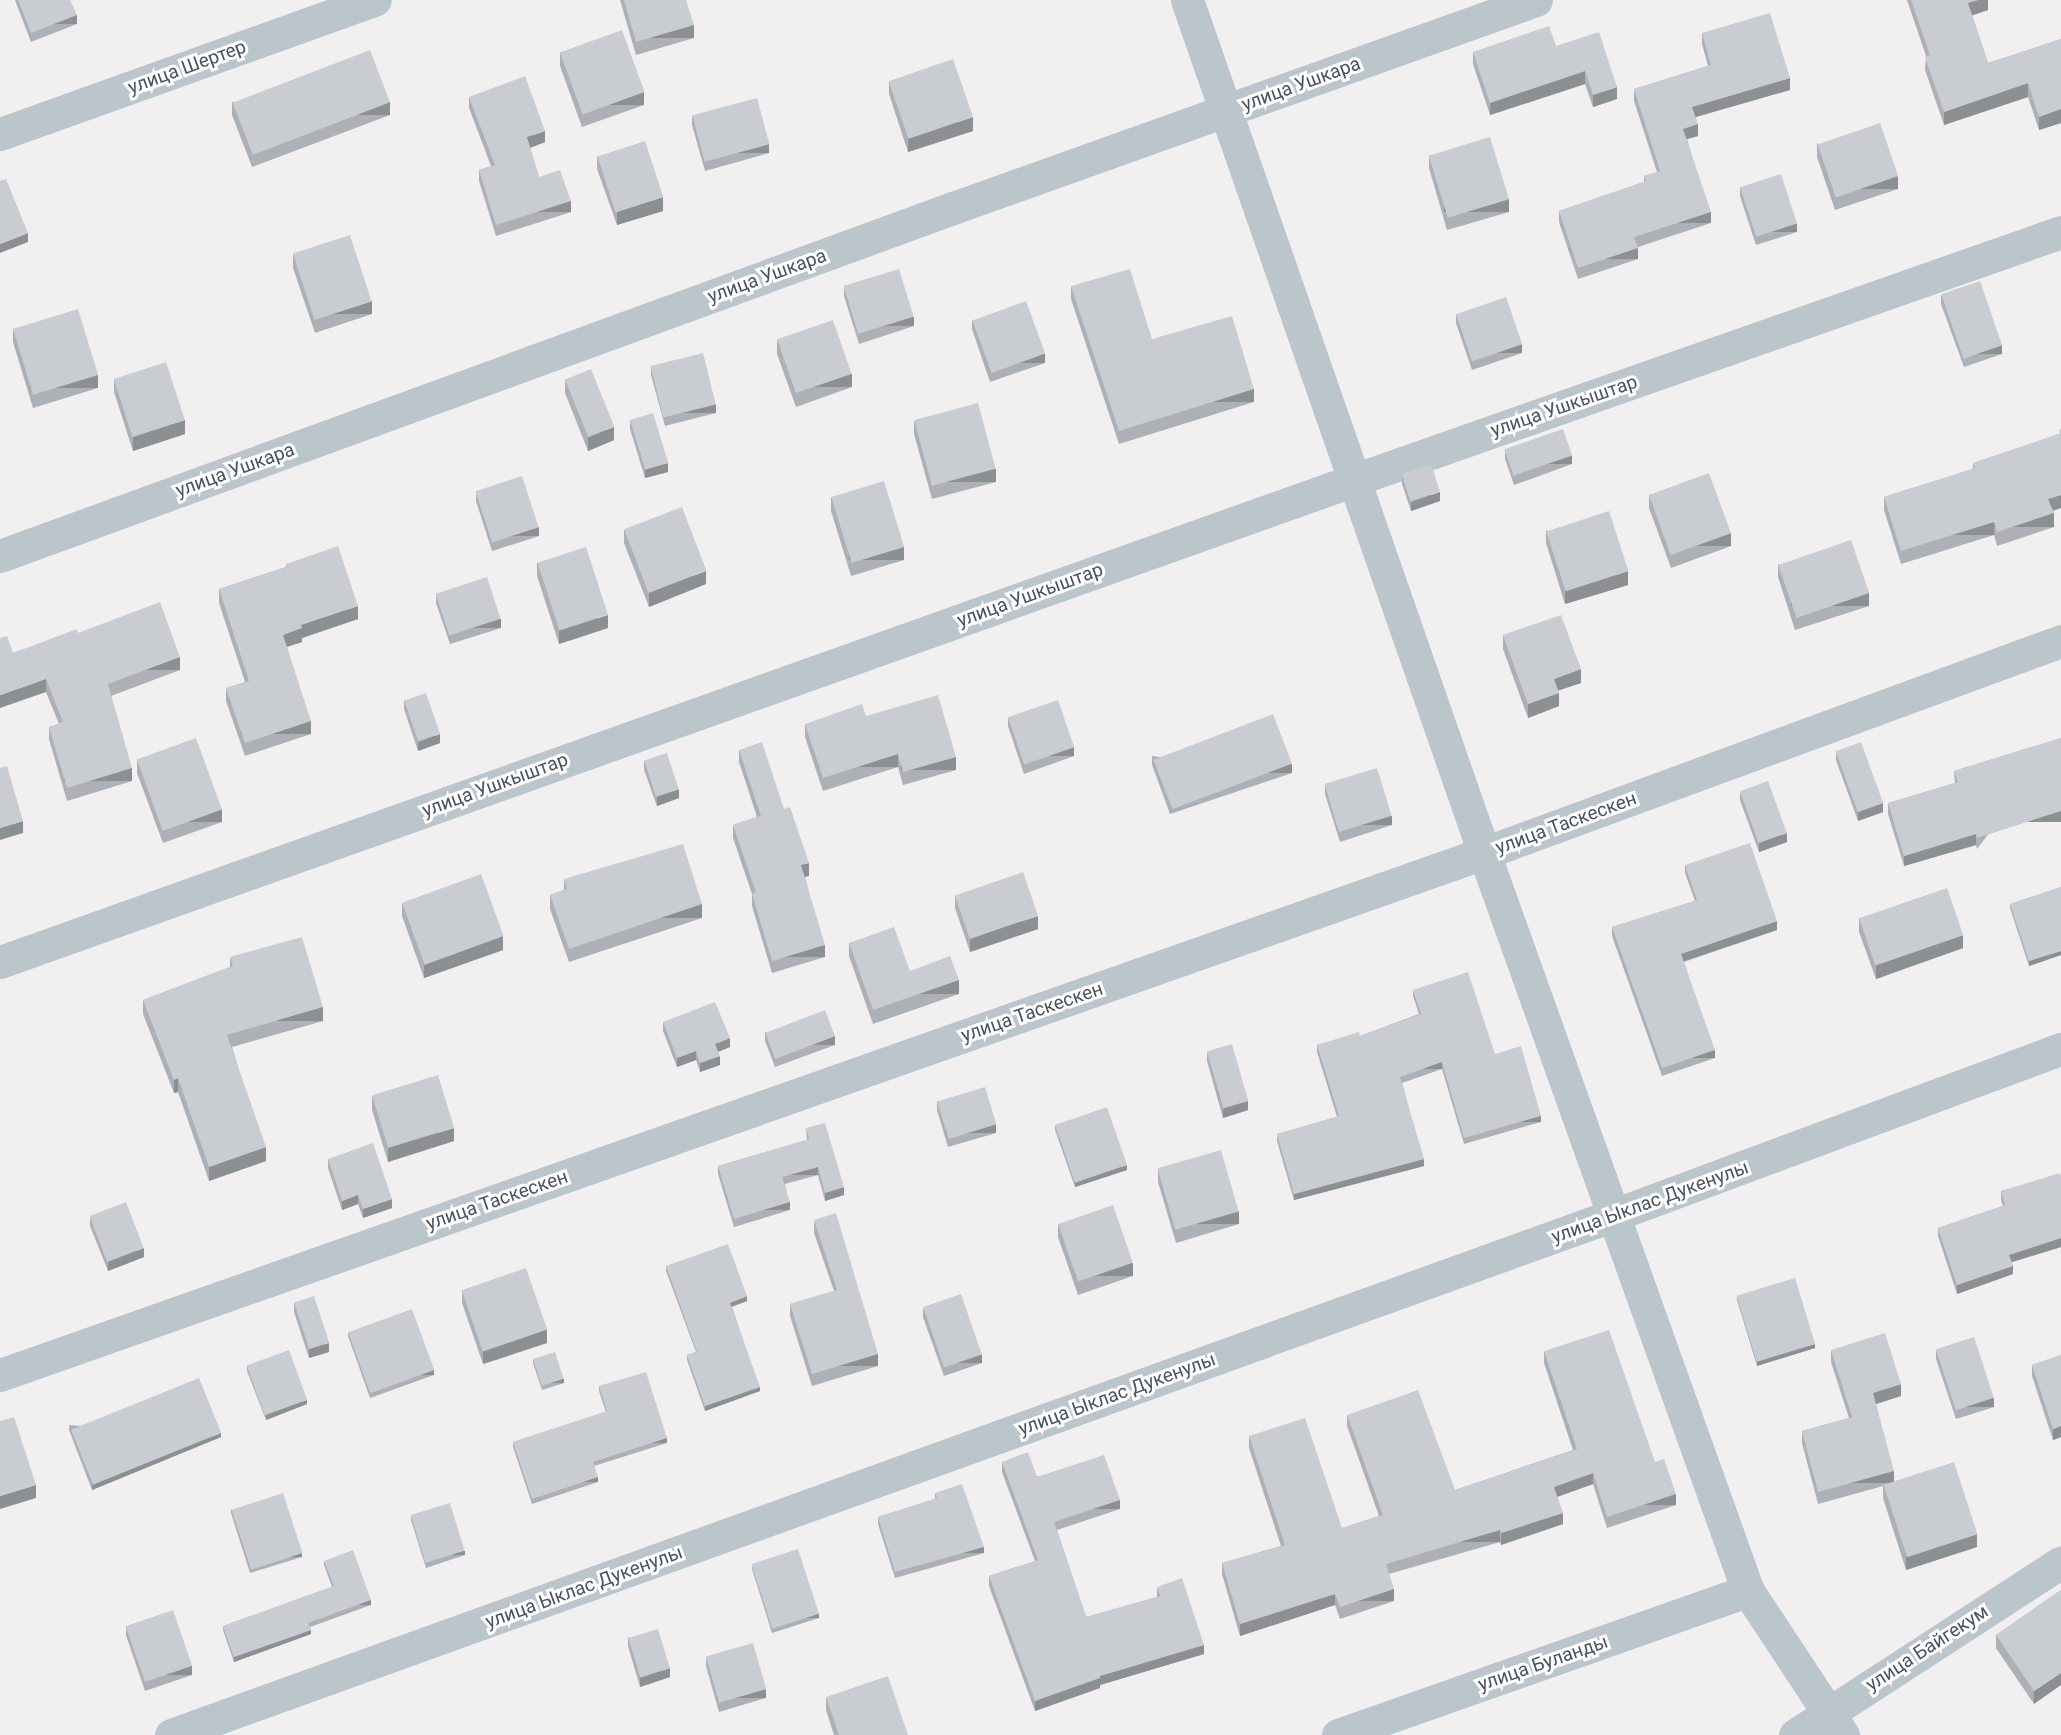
<!DOCTYPE html>
<html>
<head>
<meta charset="utf-8">
<style>
	body { margin:0 }
	#map { position:relative; width:2061px; height:1735px; overflow:hidden; background:#f2eff0; font-family:Roboto,sans-serif }
	div>[style] { position:absolute }
	.street>* { height:33px; margin:-16.5px; padding:0 16.5px; transform-origin:16.5px; border-radius:16.5px; background:#bbc5cc }
	.wall>* { inset:0; background:#adb0b5 }
	.shaded-wall>* { inset:0; background:#8d9093; transform-origin:0 0 }
	.building>* { inset:0; background:#c9cdd2; transform-origin:0 0 }
	span { translate:-50% -50%; white-space:nowrap; text-align:center; line-height:1.15; -webkit-text-stroke:6px #fff; paint-order:stroke }
	.street-label { font-size:19px; color:#48545c }
</style>
</head>
<body>
<div id="map">
	<div class="street">
		<i style="left:1187px;top:0;width:903px;rotate:70.8deg"></i>
		<i style="left:1484px;top:853px;width:784px;rotate:70.32deg"></i>
		<i style="left:1748px;top:1591px;width:173px;rotate:56.6deg"></i>
		<i style="left:0;top:134px;width:398px;rotate:-19.7deg"></i>
		<i style="left:0;top:556px;width:1015px;rotate:-20.06deg"></i>
		<i style="left:953px;top:208px;width:619px;rotate:-19.64deg"></i>
		<i style="left:0;top:962px;width:1437px;rotate:-19.59deg"></i>
		<i style="left:1354px;top:480px;width:749px;rotate:-19.33deg"></i>
		<i style="left:0;top:1375px;width:1573px;rotate:-19.38deg"></i>
		<i style="left:1484px;top:853px;width:615px;rotate:-20.17deg"></i>
		<i style="left:171px;top:1735px;width:1534px;rotate:-19.82deg"></i>
		<i style="left:1614px;top:1215px;width:477px;rotate:-20.4deg"></i>
		<i style="left:1338px;top:1735px;width:435px;rotate:-19.4deg"></i>
		<i style="left:1795px;top:1735px;width:317px;rotate:-33deg"></i>
	</div>
	<div class="wall">
		<i style="clip-path:polygon(15px 0,70px 0,77px 24px,31px 42px)"></i>
		<i style="clip-path:polygon(620px 0,686px 0,694px 38px,636px 55px)"></i>
		<i style="clip-path:polygon(1907px 0,1988px 0,1988px 10px,1972px 15px,1988px 63px,2061px 39px,2061px 123px,2039px 130px,2028px 97px,1944px 125px,1925px 70px,1926px 56px)"></i>
		<i style="clip-path:polygon(1702px 33px,1790px 90px,1696px 117px,1698px 136px,1687px 139px,1711px 223px,1638px 247px,1638px 259px,1578px 279px,1559px 222px,1559px 211px,1644px 182px,1644px 176px,1657px 172px,1634px 101px,1634px 89px,1708px 66px,1702px 44px)"></i>
		<i style="clip-path:polygon(1556px 46px,1617px 99px,1593px 107px,1585px 84px,1490px 115px,1473px 64px,1473px 52px)"></i>
		<i style="clip-path:polygon(560px 52px,644px 105px,582px 127px,560px 66px)"></i>
		<i style="clip-path:polygon(889px 81px,973px 131px,908px 152px,889px 94px)"></i>
		<i style="clip-path:polygon(469px 97px,545px 142px,530px 148px,539px 177px,571px 212px,496px 236px,479px 181px,479px 170px,491px 166px,469px 108px)"></i>
		<i style="clip-path:polygon(232px 102px,390px 115px,252px 167px,232px 115px)"></i>
		<i style="clip-path:polygon(692px 116px,769px 153px,705px 171px,692px 125px)"></i>
		<i style="clip-path:polygon(1817px 143px,1898px 189px,1835px 210px,1817px 157px)"></i>
		<i style="clip-path:polygon(1429px 155px,1509px 212px,1447px 230px,1429px 168px)"></i>
		<i style="clip-path:polygon(597px 156px,663px 211px,617px 225px,597px 169px)"></i>
		<i style="clip-path:polygon(1740px 187px,1797px 232px,1756px 245px,1740px 196px)"></i>
		<i style="clip-path:polygon(293px 254px,372px 314px,315px 333px,293px 268px)"></i>
		<i style="clip-path:polygon(1071px 286px,1152px 339px,1254px 402px,1119px 444px,1071px 299px)"></i>
		<i style="clip-path:polygon(844px 287px,914px 326px,859px 344px,844px 296px)"></i>
		<i style="clip-path:polygon(1941px 295px,2002px 354px,1964px 367px,1941px 304px)"></i>
		<i style="clip-path:polygon(1456px 314px,1522px 353px,1472px 370px,1456px 323px)"></i>
		<i style="clip-path:polygon(972px 320px,1045px 363px,990px 382px,972px 329px)"></i>
		<i style="clip-path:polygon(13px 328px,98px 388px,33px 408px,13px 342px)"></i>
		<i style="clip-path:polygon(777px 340px,852px 387px,796px 407px,777px 354px)"></i>
		<i style="clip-path:polygon(651px 366px,716px 413px,665px 426px,651px 375px)"></i>
		<i style="clip-path:polygon(114px 379px,185px 434px,133px 451px,114px 392px)"></i>
		<i style="clip-path:polygon(565px 379px,614px 440px,588px 451px,565px 393px)"></i>
		<i style="clip-path:polygon(630px 420px,668px 472px,645px 478px,630px 429px)"></i>
		<i style="clip-path:polygon(914px 421px,996px 482px,932px 499px,914px 434px)"></i>
		<i style="clip-path:polygon(2060px 429px,2061px 429px,2061px 508px,2053px 511px,2054px 527px,1997px 546px,1994px 535px,1901px 564px,1884px 510px,1884px 497px,1973px 469px,1973px 463px,2060px 434px)"></i>
		<i style="clip-path:polygon(1505px 450px,1572px 464px,1514px 485px,1505px 459px)"></i>
		<i style="clip-path:polygon(1402px 475px,1440px 501px,1411px 511px,1402px 484px)"></i>
		<i style="clip-path:polygon(476px 492px,539px 536px,492px 551px,476px 501px)"></i>
		<i style="clip-path:polygon(1649px 494px,1731px 546px,1671px 568px,1649px 508px)"></i>
		<i style="clip-path:polygon(831px 497px,904px 560px,851px 576px,831px 511px)"></i>
		<i style="clip-path:polygon(624px 530px,706px 584px,649px 607px,624px 543px)"></i>
		<i style="clip-path:polygon(1546px 530px,1628px 585px,1565px 604px,1546px 543px)"></i>
		<i style="clip-path:polygon(537px 562px,608px 628px,559px 644px,537px 576px)"></i>
		<i style="clip-path:polygon(286px 564px,358px 619px,302px 638px,302px 642px,287px 647px,311px 734px,245px 756px,226px 701px,226px 688px,245px 682px,219px 603px,219px 589px,286px 567px)"></i>
		<i style="clip-path:polygon(1778px 564px,1869px 606px,1795px 630px,1778px 577px)"></i>
		<i style="clip-path:polygon(436px 594px,501px 628px,450px 644px,436px 603px)"></i>
		<i style="clip-path:polygon(78px 633px,180px 670px,111px 696px,132px 781px,67px 801px,49px 739px,49px 727px,59px 724px,46px 692px,13px 653px)"></i>
		<i style="clip-path:polygon(1503px 635px,1581px 683px,1558px 690px,1559px 706px,1528px 718px,1503px 649px)"></i>
		<i style="clip-path:polygon(404px 700px,440px 743px,418px 751px,404px 709px)"></i>
		<i style="clip-path:polygon(866px 716px,956px 770px,903px 785px,898px 767px,823px 791px,805px 737px,805px 724px)"></i>
		<i style="clip-path:polygon(1008px 718px,1074px 756px,1024px 774px,1008px 726px)"></i>
		<i style="clip-path:polygon(2061px 738px,1977px 849px,1976px 845px,1904px 866px,1888px 814px,1888px 803px,1955px 783px,1954px 771px)"></i>
		<i style="clip-path:polygon(739px 750px,784px 809px,809px 876px,805px 877px,825px 957px,772px 973px,752px 906px,752px 894px,733px 838px,733px 825px,757px 817px,739px 762px)"></i>
		<i style="clip-path:polygon(1836px 751px,1883px 812px,1858px 821px,1836px 760px)"></i>
		<i style="clip-path:polygon(1152px 756px,1292px 773px,1170px 814px,1152px 765px)"></i>
		<i style="clip-path:polygon(137px 759px,222px 822px,163px 843px,137px 773px)"></i>
		<i style="clip-path:polygon(644px 761px,679px 798px,657px 806px,644px 770px)"></i>
		<i style="clip-path:polygon(1325px 785px,1392px 825px,1340px 842px,1325px 794px)"></i>
		<i style="clip-path:polygon(1740px 791px,1787px 842px,1759px 852px,1740px 800px)"></i>
		<i style="clip-path:polygon(1685px 865px,1777px 930px,1684px 962px,1715px 1058px,1662px 1076px,1612px 936px,1612px 927px,1695px 901px,1685px 873px)"></i>
		<i style="clip-path:polygon(564px 879px,702px 918px,569px 962px,550px 909px,550px 895px,564px 890px)"></i>
		<i style="clip-path:polygon(2061px 887px,2061px 955px,2029px 966px,2010px 908px,2010px 904px)"></i>
		<i style="clip-path:polygon(955px 895px,1038px 929px,970px 952px,955px 908px)"></i>
		<i style="clip-path:polygon(402px 903px,503px 950px,424px 978px,402px 916px)"></i>
		<i style="clip-path:polygon(1859px 918px,1963px 948px,1876px 979px,1859px 932px)"></i>
		<i style="clip-path:polygon(849px 943px,910px 971px,959px 994px,873px 1024px,849px 956px)"></i>
		<i style="clip-path:polygon(230px 957px,323px 1021px,232px 1047px,266px 1161px,209px 1181px,178px 1092px,174px 1093px,143px 1014px,143px 1000px,230px 967px)"></i>
		<i style="clip-path:polygon(1413px 990px,1495px 1054px,1541px 1122px,1464px 1144px,1442px 1069px,1402px 1083px,1424px 1166px,1294px 1200px,1277px 1141px,1277px 1134px,1337px 1117px,1317px 1052px,1317px 1045px,1360px 1036px,1419px 1014px,1413px 996px)"></i>
		<i style="clip-path:polygon(663px 1022px,730px 1047px,718px 1052px,720px 1065px,700px 1072px,696px 1060px,677px 1067px,663px 1031px)"></i>
		<i style="clip-path:polygon(765px 1032px,835px 1045px,775px 1067px,765px 1041px)"></i>
		<i style="clip-path:polygon(1207px 1052px,1248px 1110px,1223px 1118px,1207px 1061px)"></i>
		<i style="clip-path:polygon(372px 1096px,454px 1141px,388px 1162px,372px 1110px)"></i>
		<i style="clip-path:polygon(937px 1101px,996px 1133px,948px 1147px,937px 1110px)"></i>
		<i style="clip-path:polygon(1055px 1125px,1127px 1170px,1075px 1187px,1055px 1130px)"></i>
		<i style="clip-path:polygon(806px 1128px,844px 1195px,825px 1201px,818px 1175px,785px 1184px,790px 1210px,734px 1227px,718px 1174px,718px 1166px,807px 1140px)"></i>
		<i style="clip-path:polygon(328px 1159px,392px 1208px,363px 1218px,358px 1204px,342px 1210px,328px 1168px)"></i>
		<i style="clip-path:polygon(1158px 1169px,1239px 1224px,1176px 1243px,1158px 1182px)"></i>
		<i style="clip-path:polygon(2061px 1177px,2061px 1247px,2012px 1262px,2013px 1274px,1957px 1294px,1938px 1236px,1938px 1228px,2003px 1206px,2001px 1200px,2001px 1191px)"></i>
		<i style="clip-path:polygon(90px 1217px,144px 1257px,108px 1271px,90px 1226px)"></i>
		<i style="clip-path:polygon(814px 1220px,878px 1366px,812px 1386px,790px 1316px,790px 1304px,834px 1291px,814px 1233px)"></i>
		<i style="clip-path:polygon(1058px 1224px,1133px 1276px,1078px 1295px,1058px 1237px)"></i>
		<i style="clip-path:polygon(666px 1266px,747px 1301px,732px 1307px,760px 1391px,705px 1411px,687px 1360px,687px 1355px,696px 1352px,666px 1271px)"></i>
		<i style="clip-path:polygon(462px 1290px,547px 1343px,483px 1364px,462px 1303px)"></i>
		<i style="clip-path:polygon(1737px 1296px,1815px 1348px,1757px 1366px,1737px 1300px)"></i>
		<i style="clip-path:polygon(294px 1303px,329px 1352px,309px 1358px,294px 1312px)"></i>
		<i style="clip-path:polygon(923px 1308px,982px 1363px,944px 1376px,923px 1317px)"></i>
		<i style="clip-path:polygon(348px 1332px,434px 1375px,370px 1398px,348px 1336px)"></i>
		<i style="clip-path:polygon(1831px 1350px,1901px 1396px,1876px 1404px,1894px 1481px,1977px 1547px,1906px 1570px,1883px 1498px,1883px 1486px,1818px 1504px,1802px 1443px,1802px 1431px,1849px 1418px,1831px 1362px)"></i>
		<i style="clip-path:polygon(1936px 1350px,1994px 1407px,1956px 1419px,1936px 1359px)"></i>
		<i style="clip-path:polygon(1544px 1351px,1655px 1462px,1676px 1505px,1607px 1528px,1593px 1484px,1557px 1497px,1563px 1524px,1501px 1545px,1500px 1542px,1389px 1574px,1394px 1601px,1340px 1619px,1335px 1605px,1240px 1636px,1222px 1574px,1222px 1563px,1281px 1546px,1249px 1448px,1249px 1436px,1342px 1528px,1379px 1516px,1347px 1426px,1347px 1415px,1455px 1490px,1573px 1450px,1544px 1363px)"></i>
		<i style="clip-path:polygon(2061px 1355px,2061px 1437px,2053px 1440px,2032px 1376px,2032px 1365px)"></i>
		<i style="clip-path:polygon(533px 1359px,564px 1383px,542px 1390px,533px 1363px)"></i>
		<i style="clip-path:polygon(247px 1366px,307px 1404px,266px 1420px,247px 1371px)"></i>
		<i style="clip-path:polygon(599px 1386px,667px 1443px,594px 1466px,598px 1482px,532px 1504px,513px 1447px,513px 1442px,606px 1412px,599px 1391px)"></i>
		<i style="clip-path:polygon(69px 1425px,221px 1437px,92px 1490px,69px 1430px)"></i>
		<i style="clip-path:polygon(1002px 1462px,1120px 1509px,1057px 1530px,1086px 1617px,1157px 1597px,1157px 1587px,1204px 1654px,1100px 1685px,1100px 1688px,1035px 1711px,989px 1586px,989px 1576px,1035px 1561px,1002px 1472px)"></i>
		<i style="clip-path:polygon(935px 1493px,984px 1553px,895px 1578px,878px 1524px,878px 1517px,935px 1499px)"></i>
		<i style="clip-path:polygon(231px 1509px,302px 1557px,250px 1573px,231px 1513px)"></i>
		<i style="clip-path:polygon(411px 1516px,465px 1555px,426px 1568px,411px 1520px)"></i>
		<i style="clip-path:polygon(324px 1561px,371px 1605px,310px 1627px,311px 1634px,234px 1662px,223px 1630px,223px 1626px,332px 1587px,324px 1565px)"></i>
		<i style="clip-path:polygon(752px 1565px,819px 1618px,772px 1633px,752px 1569px)"></i>
		<i style="clip-path:polygon(2061px 1590px,2034px 1704px,1996px 1648px,1996px 1635px)"></i>
		<i style="clip-path:polygon(126px 1626px,192px 1675px,145px 1691px,126px 1635px)"></i>
		<i style="clip-path:polygon(628px 1637px,670px 1677px,640px 1687px,628px 1646px)"></i>
		<i style="clip-path:polygon(706px 1657px,766px 1698px,719px 1712px,706px 1666px)"></i>
		<i style="clip-path:polygon(826px 1697px,908px 1735px,834px 1735px,826px 1710px)"></i>
	</div>
	<div class="shaded-wall">
		<i style="clip-path:polygon(1978px 0,1988px 0,1988px 10px,1968px 17px,1968px 3px)"></i>
		<i style="left:77px;top:15px;width:9px;height:49px;rotate:90deg"></i>
		<i style="left:694px;top:25px;width:13px;height:60px;rotate:90deg"></i>
		<i style="clip-path:polygon(1585px 71px,1585px 84px,1490px 115px,1490px 103px)"></i>
		<i style="clip-path:polygon(1790px 78px,1790px 90px,1692px 118px,1692px 107px)"></i>
		<i style="clip-path:polygon(2028px 83px,2028px 97px,1944px 125px,1944px 112px)"></i>
		<i style="clip-path:polygon(1617px 87px,1617px 99px,1593px 107px,1593px 95px)"></i>
		<i style="left:644px;top:92px;width:13px;height:66px;rotate:90deg"></i>
		<i style="left:390px;top:102px;width:13px;height:147px;rotate:90deg"></i>
		<i style="clip-path:polygon(2061px 109px,2061px 123px,2039px 130px,2039px 117px)"></i>
		<i style="clip-path:polygon(973px 117px,973px 131px,908px 152px,908px 139px)"></i>
		<i style="clip-path:polygon(1698px 124px,1698px 136px,1683px 140px,1683px 129px)"></i>
		<i style="clip-path:polygon(545px 131px,545px 142px,527px 149px,527px 137px)"></i>
		<i style="left:769px;top:144px;width:9px;height:66px;rotate:90deg"></i>
		<i style="left:1898px;top:176px;width:13px;height:66px;rotate:90deg"></i>
		<i style="clip-path:polygon(663px 197px,663px 211px,617px 225px,617px 212px)"></i>
		<i style="left:1509px;top:199px;width:13px;height:65px;rotate:90deg"></i>
		<i style="left:571px;top:201px;width:11px;height:79px;rotate:90deg"></i>
		<i style="left:1711px;top:212px;width:11px;height:81px;rotate:90deg"></i>
		<i style="left:1797px;top:223px;width:9px;height:43px;rotate:90deg"></i>
		<i style="clip-path:polygon(28px 233px,28px 242px,0 253px,0 244px)"></i>
		<i style="left:1638px;top:248px;width:11px;height:63px;rotate:90deg"></i>
		<i style="left:372px;top:301px;width:13px;height:60px;rotate:90deg"></i>
		<i style="left:914px;top:317px;width:9px;height:58px;rotate:90deg"></i>
		<i style="left:1522px;top:344px;width:9px;height:53px;rotate:90deg"></i>
		<i style="left:2002px;top:345px;width:9px;height:40px;rotate:90deg"></i>
		<i style="left:1045px;top:354px;width:9px;height:58px;rotate:90deg"></i>
		<i style="left:852px;top:374px;width:13px;height:59px;rotate:90deg"></i>
		<i style="left:98px;top:375px;width:13px;height:68px;rotate:90deg"></i>
		<i style="left:1254px;top:389px;width:13px;height:141px;rotate:90deg"></i>
		<i style="left:716px;top:404px;width:9px;height:53px;rotate:90deg"></i>
		<i style="clip-path:polygon(185px 420px,185px 434px,133px 451px,133px 437px)"></i>
		<i style="clip-path:polygon(614px 427px,614px 440px,588px 451px,588px 437px)"></i>
		<i style="left:1572px;top:455px;width:9px;height:62px;rotate:90deg"></i>
		<i style="clip-path:polygon(668px 463px,668px 472px,645px 478px,645px 469px)"></i>
		<i style="left:996px;top:469px;width:13px;height:66px;rotate:90deg"></i>
		<i style="clip-path:polygon(1440px 492px,1440px 501px,1411px 511px,1411px 502px)"></i>
		<i style="clip-path:polygon(2061px 495px,2061px 508px,2048px 512px,2048px 499px)"></i>
		<i style="left:2054px;top:513px;width:14px;height:60px;rotate:90deg"></i>
		<i style="left:1994px;top:522px;width:13px;height:97px;rotate:90deg"></i>
		<i style="left:539px;top:527px;width:9px;height:49px;rotate:90deg"></i>
		<i style="left:1731px;top:533px;width:13px;height:64px;rotate:90deg"></i>
		<i style="left:904px;top:547px;width:13px;height:55px;rotate:90deg"></i>
		<i style="clip-path:polygon(706px 571px,706px 584px,649px 607px,649px 593px)"></i>
		<i style="clip-path:polygon(1628px 571px,1628px 585px,1565px 604px,1565px 591px)"></i>
		<i style="left:1869px;top:593px;width:13px;height:78px;rotate:90deg"></i>
		<i style="clip-path:polygon(358px 606px,358px 619px,302px 638px,302px 642px,283px 648px,283px 635px,301px 625px)"></i>
		<i style="clip-path:polygon(608px 615px,608px 628px,559px 644px,559px 631px)"></i>
		<i style="left:501px;top:619px;width:9px;height:53px;rotate:90deg"></i>
		<i style="left:180px;top:657px;width:13px;height:77px;rotate:90deg"></i>
		<i style="clip-path:polygon(1581px 669px,1581px 683px,1554px 692px,1554px 679px)"></i>
		<i style="clip-path:polygon(46px 679px,46px 692px,0 708px,0 695px)"></i>
		<i style="clip-path:polygon(1559px 693px,1559px 706px,1528px 718px,1528px 704px)"></i>
		<i style="left:311px;top:721px;width:13px;height:70px;rotate:90deg"></i>
		<i style="clip-path:polygon(440px 734px,440px 743px,418px 751px,418px 742px)"></i>
		<i style="left:1074px;top:747px;width:9px;height:53px;rotate:90deg"></i>
		<i style="left:898px;top:754px;width:13px;height:79px;rotate:90deg"></i>
		<i style="left:956px;top:757px;width:13px;height:55px;rotate:90deg"></i>
		<i style="left:1292px;top:764px;width:9px;height:129px;rotate:90deg"></i>
		<i style="left:132px;top:768px;width:13px;height:68px;rotate:90deg"></i>
		<i style="clip-path:polygon(679px 789px,679px 798px,657px 806px,657px 797px)"></i>
		<i style="clip-path:polygon(1883px 803px,1883px 812px,1858px 821px,1858px 812px)"></i>
		<i style="left:222px;top:809px;width:13px;height:63px;rotate:90deg"></i>
		<i style="left:2061px;top:811px;width:11px;height:88px;rotate:90deg"></i>
		<i style="left:1392px;top:816px;width:9px;height:55px;rotate:90deg"></i>
		<i style="clip-path:polygon(23px 821px,23px 833px,0 840px,0 828px)"></i>
		<i style="clip-path:polygon(1787px 833px,1787px 842px,1759px 852px,1759px 843px)"></i>
		<i style="clip-path:polygon(1976px 834px,1976px 845px,1904px 866px,1904px 856px)"></i>
		<i style="clip-path:polygon(809px 863px,809px 876px,801px 878px,801px 865px)"></i>
		<i style="left:702px;top:904px;width:14px;height:140px;rotate:90deg"></i>
		<i style="clip-path:polygon(1038px 916px,1038px 929px,970px 952px,970px 938px)"></i>
		<i style="clip-path:polygon(1777px 921px,1777px 930px,1681px 962px,1681px 954px)"></i>
		<i style="clip-path:polygon(1963px 935px,1963px 948px,1876px 979px,1876px 965px)"></i>
		<i style="clip-path:polygon(503px 936px,503px 950px,424px 978px,424px 965px)"></i>
		<i style="left:825px;top:945px;width:12px;height:55px;rotate:90deg"></i>
		<i style="clip-path:polygon(2061px 951px,2061px 955px,2029px 966px,2029px 961px)"></i>
		<i style="left:959px;top:980px;width:14px;height:91px;rotate:90deg"></i>
		<i style="left:323px;top:1007px;width:14px;height:100px;rotate:90deg"></i>
		<i style="left:835px;top:1036px;width:9px;height:64px;rotate:90deg"></i>
		<i style="clip-path:polygon(730px 1038px,730px 1047px,715px 1053px,715px 1044px)"></i>
		<i style="left:1715px;top:1050px;width:8px;height:56px;rotate:90deg"></i>
		<i style="clip-path:polygon(696px 1051px,696px 1060px,677px 1067px,677px 1058px)"></i>
		<i style="clip-path:polygon(720px 1056px,720px 1065px,700px 1072px,700px 1063px)"></i>
		<i style="left:1442px;top:1062px;width:7px;height:45px;rotate:90deg"></i>
		<i style="clip-path:polygon(178px 1078px,178px 1092px,174px 1093px,174px 1080px)"></i>
		<i style="clip-path:polygon(1248px 1101px,1248px 1110px,1223px 1118px,1223px 1109px)"></i>
		<i style="left:1541px;top:1116px;width:6px;height:80px;rotate:90deg"></i>
		<i style="left:996px;top:1124px;width:9px;height:50px;rotate:90deg"></i>
		<i style="clip-path:polygon(454px 1128px,454px 1141px,388px 1162px,388px 1148px)"></i>
		<i style="clip-path:polygon(266px 1147px,266px 1161px,209px 1181px,209px 1167px)"></i>
		<i style="clip-path:polygon(1424px 1159px,1424px 1166px,1294px 1200px,1294px 1194px)"></i>
		<i style="clip-path:polygon(1127px 1165px,1127px 1170px,1075px 1187px,1075px 1183px)"></i>
		<i style="left:818px;top:1167px;width:8px;height:37px;rotate:90deg"></i>
		<i style="clip-path:polygon(844px 1187px,844px 1195px,825px 1201px,825px 1193px)"></i>
		<i style="clip-path:polygon(358px 1195px,358px 1204px,342px 1210px,342px 1201px)"></i>
		<i style="clip-path:polygon(392px 1199px,392px 1208px,363px 1218px,363px 1209px)"></i>
		<i style="left:790px;top:1202px;width:8px;height:59px;rotate:90deg"></i>
		<i style="left:1239px;top:1211px;width:13px;height:66px;rotate:90deg"></i>
		<i style="clip-path:polygon(2061px 1238px,2061px 1247px,2009px 1263px,2009px 1255px)"></i>
		<i style="clip-path:polygon(144px 1248px,144px 1257px,108px 1271px,108px 1262px)"></i>
		<i style="left:1133px;top:1263px;width:13px;height:58px;rotate:90deg"></i>
		<i style="clip-path:polygon(2013px 1266px,2013px 1274px,1957px 1294px,1957px 1285px)"></i>
		<i style="clip-path:polygon(747px 1296px,747px 1301px,730px 1307px,730px 1303px)"></i>
		<i style="clip-path:polygon(547px 1329px,547px 1343px,483px 1364px,483px 1351px)"></i>
		<i style="clip-path:polygon(329px 1343px,329px 1352px,309px 1358px,309px 1349px)"></i>
		<i style="clip-path:polygon(1815px 1344px,1815px 1348px,1757px 1366px,1757px 1361px)"></i>
		<i style="left:878px;top:1354px;width:12px;height:69px;rotate:90deg"></i>
		<i style="left:982px;top:1354px;width:9px;height:40px;rotate:90deg"></i>
		<i style="left:434px;top:1370px;width:5px;height:68px;rotate:90deg"></i>
		<i style="left:564px;top:1379px;width:4px;height:23px;rotate:90deg"></i>
		<i style="clip-path:polygon(1901px 1384px,1901px 1396px,1873px 1405px,1873px 1393px)"></i>
		<i style="clip-path:polygon(760px 1387px,760px 1391px,705px 1411px,705px 1406px)"></i>
		<i style="left:1994px;top:1398px;width:9px;height:40px;rotate:90deg"></i>
		<i style="clip-path:polygon(307px 1400px,307px 1404px,266px 1420px,266px 1415px)"></i>
		<i style="clip-path:polygon(2061px 1426px,2061px 1437px,2053px 1440px,2053px 1429px)"></i>
		<i style="clip-path:polygon(221px 1433px,221px 1437px,92px 1490px,92px 1485px)"></i>
		<i style="left:667px;top:1438px;width:5px;height:78px;rotate:90deg"></i>
		<i style="left:1894px;top:1471px;width:12px;height:79px;rotate:90deg"></i>
		<i style="clip-path:polygon(1593px 1473px,1593px 1484px,1554px 1498px,1554px 1487px)"></i>
		<i style="left:598px;top:1477px;width:5px;height:70px;rotate:90deg"></i>
		<i style="clip-path:polygon(36px 1485px,36px 1498px,0 1509px,0 1496px)"></i>
		<i style="left:1676px;top:1494px;width:11px;height:73px;rotate:90deg"></i>
		<i style="left:1120px;top:1500px;width:9px;height:70px;rotate:90deg"></i>
		<i style="clip-path:polygon(1563px 1513px,1563px 1524px,1501px 1545px,1501px 1533px)"></i>
		<i style="left:1500px;top:1530px;width:12px;height:119px;rotate:90deg"></i>
		<i style="clip-path:polygon(1977px 1534px,1977px 1547px,1906px 1570px,1906px 1556px)"></i>
		<i style="left:984px;top:1547px;width:6px;height:92px;rotate:90deg"></i>
		<i style="left:465px;top:1551px;width:4px;height:41px;rotate:90deg"></i>
		<i style="left:302px;top:1553px;width:4px;height:54px;rotate:90deg"></i>
		<i style="left:1394px;top:1589px;width:12px;height:57px;rotate:90deg"></i>
		<i style="clip-path:polygon(1335px 1594px,1335px 1605px,1240px 1636px,1240px 1624px)"></i>
		<i style="left:371px;top:1600px;width:5px;height:67px;rotate:90deg"></i>
		<i style="left:819px;top:1614px;width:4px;height:49px;rotate:90deg"></i>
		<i style="clip-path:polygon(311px 1630px,311px 1634px,234px 1662px,234px 1657px)"></i>
		<i style="clip-path:polygon(1204px 1645px,1204px 1654px,1100px 1685px,1100px 1688px,1035px 1711px,1035px 1701px,1100px 1676px)"></i>
		<i style="left:192px;top:1666px;width:9px;height:50px;rotate:90deg"></i>
		<i style="clip-path:polygon(670px 1668px,670px 1677px,640px 1687px,640px 1678px)"></i>
		<i style="clip-path:polygon(2061px 1673px,2061px 1685px,2034px 1704px,2034px 1691px)"></i>
		<i style="left:766px;top:1689px;width:9px;height:49px;rotate:90deg"></i>
	</div>
	<div class="building">
		<i style="clip-path:polygon(18px 0,70px 0,77px 15px,31px 33px)"></i>
		<i style="clip-path:polygon(624px 0,686px 0,694px 25px,636px 42px)"></i>
		<i style="clip-path:polygon(1911px 0,1978px 0,1968px 3px,1988px 63px,2061px 39px,2061px 109px,2039px 117px,2028px 83px,1944px 112px,1925px 57px,1930px 55px)"></i>
		<i style="clip-path:polygon(1770px 13px,1790px 78px,1692px 107px,1698px 124px,1683px 129px,1711px 212px,1634px 237px,1638px 248px,1578px 268px,1559px 211px,1646px 181px,1644px 176px,1660px 171px,1634px 89px,1711px 65px,1702px 33px)"></i>
		<i style="clip-path:polygon(1549px 26px,1556px 46px,1599px 32px,1617px 87px,1593px 95px,1585px 71px,1490px 103px,1473px 52px)"></i>
		<i style="left:622px;top:30px;width:66px;height:66px;rotate:70deg"></i>
		<i style="left:370px;top:50px;width:56px;height:147px;rotate:69deg"></i>
		<i style="left:953px;top:59px;width:61px;height:68px;rotate:71deg"></i>
		<i style="clip-path:polygon(525px 76px,545px 131px,527px 137px,539px 177px,560px 170px,571px 201px,496px 225px,479px 170px,495px 165px,469px 97px)"></i>
		<i style="left:757px;top:98px;width:48px;height:67px;rotate:75deg"></i>
		<i style="left:1880px;top:123px;width:56px;height:66px;rotate:71deg"></i>
		<i style="left:1490px;top:137px;width:65px;height:64px;rotate:73deg"></i>
		<i style="left:645px;top:141px;width:59px;height:50px;rotate:72deg"></i>
		<i style="left:1781px;top:174px;width:52px;height:43px;rotate:72deg"></i>
		<i style="clip-path:polygon(6px 179px,28px 233px,0 244px,0 181px)"></i>
		<i style="left:350px;top:235px;width:70px;height:60px;rotate:72deg"></i>
		<i style="left:899px;top:269px;width:50px;height:58px;rotate:73deg"></i>
		<i style="clip-path:polygon(1130px 269px,1152px 339px,1232px 316px,1254px 389px,1119px 431px,1071px 286px)"></i>
		<i style="left:1980px;top:281px;width:68px;height:41px;rotate:71deg"></i>
		<i style="left:1506px;top:297px;width:50px;height:53px;rotate:71deg"></i>
		<i style="left:1026px;top:301px;width:56px;height:57px;rotate:70deg"></i>
		<i style="left:78px;top:309px;width:69px;height:68px;rotate:73deg"></i>
		<i style="left:833px;top:320px;width:57px;height:59px;rotate:71deg"></i>
		<i style="left:703px;top:353px;width:53px;height:54px;rotate:76deg"></i>
		<i style="left:166px;top:362px;width:61px;height:55px;rotate:72deg"></i>
		<i style="left:591px;top:369px;width:62px;height:28px;rotate:68deg"></i>
		<i style="left:978px;top:403px;width:68px;height:66px;rotate:75deg"></i>
		<i style="left:653px;top:413px;width:52px;height:24px;rotate:73deg"></i>
		<i style="left:1563px;top:429px;width:28px;height:62px;rotate:71deg"></i>
		<i style="clip-path:polygon(2060px 429px,2061px 429px,2061px 495px,2048px 499px,2054px 513px,1997px 532px,1994px 522px,1901px 551px,1884px 497px,1975px 468px,1973px 463px,2061px 433px)"></i>
		<i style="left:1431px;top:464px;width:29px;height:31px;rotate:72deg"></i>
		<i style="left:1709px;top:473px;width:64px;height:64px;rotate:70deg"></i>
		<i style="left:522px;top:476px;width:54px;height:49px;rotate:72deg"></i>
		<i style="left:884px;top:481px;width:69px;height:55px;rotate:73deg"></i>
		<i style="left:682px;top:507px;width:68px;height:62px;rotate:69deg"></i>
		<i style="left:1609px;top:511px;width:63px;height:66px;rotate:72deg"></i>
		<i style="left:1851px;top:540px;width:56px;height:77px;rotate:71deg"></i>
		<i style="clip-path:polygon(338px 546px,358px 606px,301px 625px,302px 628px,283px 635px,311px 721px,245px 743px,226px 688px,249px 681px,219px 589px,287px 567px,286px 564px)"></i>
		<i style="left:586px;top:547px;width:71px;height:51px;rotate:72deg"></i>
		<i style="left:487px;top:577px;width:44px;height:54px;rotate:72deg"></i>
		<i style="clip-path:polygon(160px 602px,180px 657px,108px 684px,132px 768px,67px 788px,49px 727px,63px 722px,46px 679px,0 695px,0 638px,7px 636px,13px 653px,77px 629px,78px 633px)"></i>
		<i style="clip-path:polygon(1561px 615px,1581px 669px,1554px 679px,1559px 693px,1528px 704px,1503px 635px)"></i>
		<i style="left:426px;top:693px;width:43px;height:23px;rotate:71deg"></i>
		<i style="clip-path:polygon(938px 695px,956px 757px,903px 772px,898px 754px,823px 778px,805px 724px,862px 704px,866px 716px)"></i>
		<i style="left:1058px;top:700px;width:50px;height:53px;rotate:71deg"></i>
		<i style="left:1273px;top:714px;width:53px;height:128px;rotate:69deg"></i>
		<i style="left:196px;top:738px;width:76px;height:63px;rotate:70deg"></i>
		<i style="clip-path:polygon(2061px 738px,2061px 811px,1977px 838px,1976px 834px,1904px 856px,1888px 803px,1958px 782px,1954px 771px)"></i>
		<i style="clip-path:polygon(762px 742px,784px 809px,790px 807px,809px 863px,801px 865px,825px 945px,772px 961px,752px 894px,756px 892px,733px 825px,761px 816px,739px 750px)"></i>
		<i style="left:1861px;top:742px;width:65px;height:27px;rotate:70deg"></i>
		<i style="left:667px;top:753px;width:38px;height:24px;rotate:72deg"></i>
		<i style="clip-path:polygon(7px 766px,23px 821px,0 828px,0 768px)"></i>
		<i style="left:1377px;top:768px;width:50px;height:55px;rotate:73deg"></i>
		<i style="left:1768px;top:781px;width:55px;height:30px;rotate:70deg"></i>
		<i style="clip-path:polygon(1750px 843px,1777px 921px,1681px 954px,1715px 1050px,1662px 1068px,1612px 927px,1697px 900px,1685px 865px)"></i>
		<i style="clip-path:polygon(683px 844px,702px 904px,569px 949px,550px 895px,567px 889px,564px 879px)"></i>
		<i style="left:1023px;top:872px;width:46px;height:72px;rotate:71deg"></i>
		<i style="left:481px;top:874px;width:66px;height:84px;rotate:70deg"></i>
		<i style="clip-path:polygon(2061px 887px,2061px 951px,2029px 961px,2010px 904px)"></i>
		<i style="left:1947px;top:888px;width:50px;height:93px;rotate:71deg"></i>
		<i style="clip-path:polygon(894px 927px,910px 971px,950px 956px,959px 980px,873px 1010px,849px 943px)"></i>
		<i style="clip-path:polygon(302px 937px,323px 1007px,227px 1035px,266px 1147px,209px 1167px,178px 1078px,174px 1080px,143px 1000px,233px 966px,230px 957px)"></i>
		<i style="clip-path:polygon(1468px 972px,1495px 1054px,1521px 1046px,1541px 1116px,1464px 1138px,1442px 1062px,1400px 1077px,1424px 1159px,1294px 1194px,1277px 1134px,1339px 1116px,1317px 1045px,1359px 1032px,1360px 1036px,1421px 1014px,1413px 990px)"></i>
		<i style="clip-path:polygon(715px 1002px,730px 1038px,715px 1044px,720px 1056px,700px 1063px,696px 1051px,677px 1058px,663px 1022px)"></i>
		<i style="left:825px;top:1010px;width:28px;height:64px;rotate:69deg"></i>
		<i style="left:1232px;top:1044px;width:59px;height:26px;rotate:74deg"></i>
		<i style="left:438px;top:1075px;width:55px;height:69px;rotate:73deg"></i>
		<i style="left:985px;top:1087px;width:39px;height:50px;rotate:73deg"></i>
		<i style="left:1107px;top:1107px;width:61px;height:55px;rotate:71deg"></i>
		<i style="clip-path:polygon(825px 1123px,844px 1187px,825px 1193px,818px 1167px,782px 1177px,790px 1202px,734px 1219px,718px 1166px,809px 1139px,806px 1128px)"></i>
		<i style="clip-path:polygon(373px 1143px,392px 1199px,363px 1209px,358px 1195px,342px 1201px,328px 1159px)"></i>
		<i style="left:1221px;top:1150px;width:64px;height:66px;rotate:74deg"></i>
		<i style="clip-path:polygon(2060px 1173px,2061px 1177px,2061px 1238px,2009px 1255px,2013px 1266px,1957px 1285px,1938px 1228px,2005px 1205px,2001px 1191px)"></i>
		<i style="left:126px;top:1202px;width:49px;height:39px;rotate:69deg"></i>
		<i style="left:1113px;top:1205px;width:61px;height:58px;rotate:71deg"></i>
		<i style="clip-path:polygon(836px 1213px,878px 1354px,812px 1374px,790px 1304px,837px 1290px,814px 1220px)"></i>
		<i style="clip-path:polygon(728px 1244px,747px 1296px,730px 1303px,760px 1387px,705px 1406px,687px 1355px,697px 1352px,666px 1266px)"></i>
		<i style="left:526px;top:1268px;width:65px;height:68px;rotate:71deg"></i>
		<i style="left:1795px;top:1278px;width:69px;height:61px;rotate:73deg"></i>
		<i style="left:961px;top:1294px;width:64px;height:40px;rotate:71deg"></i>
		<i style="left:314px;top:1296px;width:49px;height:21px;rotate:72deg"></i>
		<i style="left:412px;top:1309px;width:65px;height:68px;rotate:70deg"></i>
		<i style="clip-path:polygon(1609px 1330px,1655px 1462px,1664px 1459px,1676px 1494px,1607px 1517px,1593px 1473px,1554px 1487px,1563px 1513px,1501px 1533px,1500px 1530px,1386px 1564px,1394px 1589px,1340px 1607px,1335px 1594px,1240px 1624px,1222px 1563px,1285px 1545px,1249px 1436px,1305px 1418px,1342px 1528px,1383px 1515px,1347px 1415px,1418px 1390px,1455px 1490px,1577px 1449px,1544px 1351px)"></i>
		<i style="clip-path:polygon(1885px 1333px,1901px 1384px,1873px 1393px,1894px 1471px,1818px 1492px,1802px 1431px,1852px 1417px,1831px 1350px)"></i>
		<i style="left:1974px;top:1337px;width:64px;height:40px;rotate:72deg"></i>
		<i style="left:289px;top:1350px;width:53px;height:45px;rotate:70deg"></i>
		<i style="left:555px;top:1352px;width:28px;height:23px;rotate:72deg"></i>
		<i style="clip-path:polygon(2061px 1355px,2061px 1426px,2053px 1429px,2032px 1365px)"></i>
		<i style="clip-path:polygon(646px 1372px,667px 1438px,593px 1462px,598px 1477px,532px 1499px,513px 1442px,607px 1411px,599px 1386px)"></i>
		<i style="left:199px;top:1378px;width:59px;height:138px;rotate:68deg"></i>
		<i style="clip-path:polygon(14px 1417px,36px 1485px,0 1496px,0 1421px)"></i>
		<i style="clip-path:polygon(1028px 1452px,1037px 1477px,1104px 1455px,1120px 1500px,1054px 1522px,1086px 1617px,1160px 1596px,1157px 1587px,1182px 1578px,1204px 1645px,1100px 1676px,1100px 1678px,1035px 1701px,989px 1576px,1038px 1560px,1002px 1462px)"></i>
		<i style="left:1954px;top:1462px;width:76px;height:74px;rotate:72deg"></i>
		<i style="clip-path:polygon(962px 1484px,984px 1547px,895px 1572px,878px 1517px,937px 1498px,935px 1493px)"></i>
		<i style="left:283px;top:1493px;width:63px;height:54px;rotate:72deg"></i>
		<i style="left:450px;top:1503px;width:50px;height:41px;rotate:73deg"></i>
		<i style="left:798px;top:1549px;width:68px;height:49px;rotate:72deg"></i>
		<i style="clip-path:polygon(353px 1550px,371px 1600px,308px 1623px,311px 1630px,234px 1657px,223px 1626px,334px 1586px,324px 1561px)"></i>
		<i style="clip-path:polygon(2061px 1590px,2061px 1673px,2034px 1691px,1996px 1635px)"></i>
		<i style="left:173px;top:1610px;width:59px;height:50px;rotate:71deg"></i>
		<i style="left:658px;top:1629px;width:41px;height:31px;rotate:73deg"></i>
		<i style="left:753px;top:1643px;width:48px;height:49px;rotate:74deg"></i>
		<i style="clip-path:polygon(888px 1676px,908px 1735px,839px 1735px,826px 1697px)"></i>
	</div>
	<div class="street-label">
		<span style="left:187px;top:67px;rotate:-20deg">улица Шертер</span>
		<span style="left:1301px;top:84px;rotate:-20deg">улица Ушкара</span>
		<span style="left:767px;top:276px;rotate:-20deg">улица Ушкара</span>
		<span style="left:1564px;top:406px;rotate:-19deg">улица Ушкыштар</span>
		<span style="left:235px;top:470px;rotate:-20deg">улица Ушкара</span>
		<span style="left:1030px;top:595px;rotate:-20deg">улица Ушкыштар</span>
		<span style="left:495px;top:785px;rotate:-20deg">улица Ушкыштар</span>
		<span style="left:1566px;top:823px;rotate:-20deg">улица Таскескен</span>
		<span style="left:1032px;top:1012px;rotate:-19deg">улица Таскескен</span>
		<span style="left:497px;top:1200px;rotate:-19deg">улица Таскескен</span>
		<span style="left:1650px;top:1202px;rotate:-20deg">улица Ыклас Дукенулы</span>
		<span style="left:1117px;top:1394px;rotate:-20deg">улица Ыклас Дукенулы</span>
		<span style="left:584px;top:1587px;rotate:-20deg">улица Ыклас Дукенулы</span>
		<span style="left:1927px;top:1648px;rotate:-33deg">улица Байгекум</span>
		<span style="left:1543px;top:1663px;rotate:-19deg">улица Буланды</span>
	</div>
</div>
</body>
</html>
